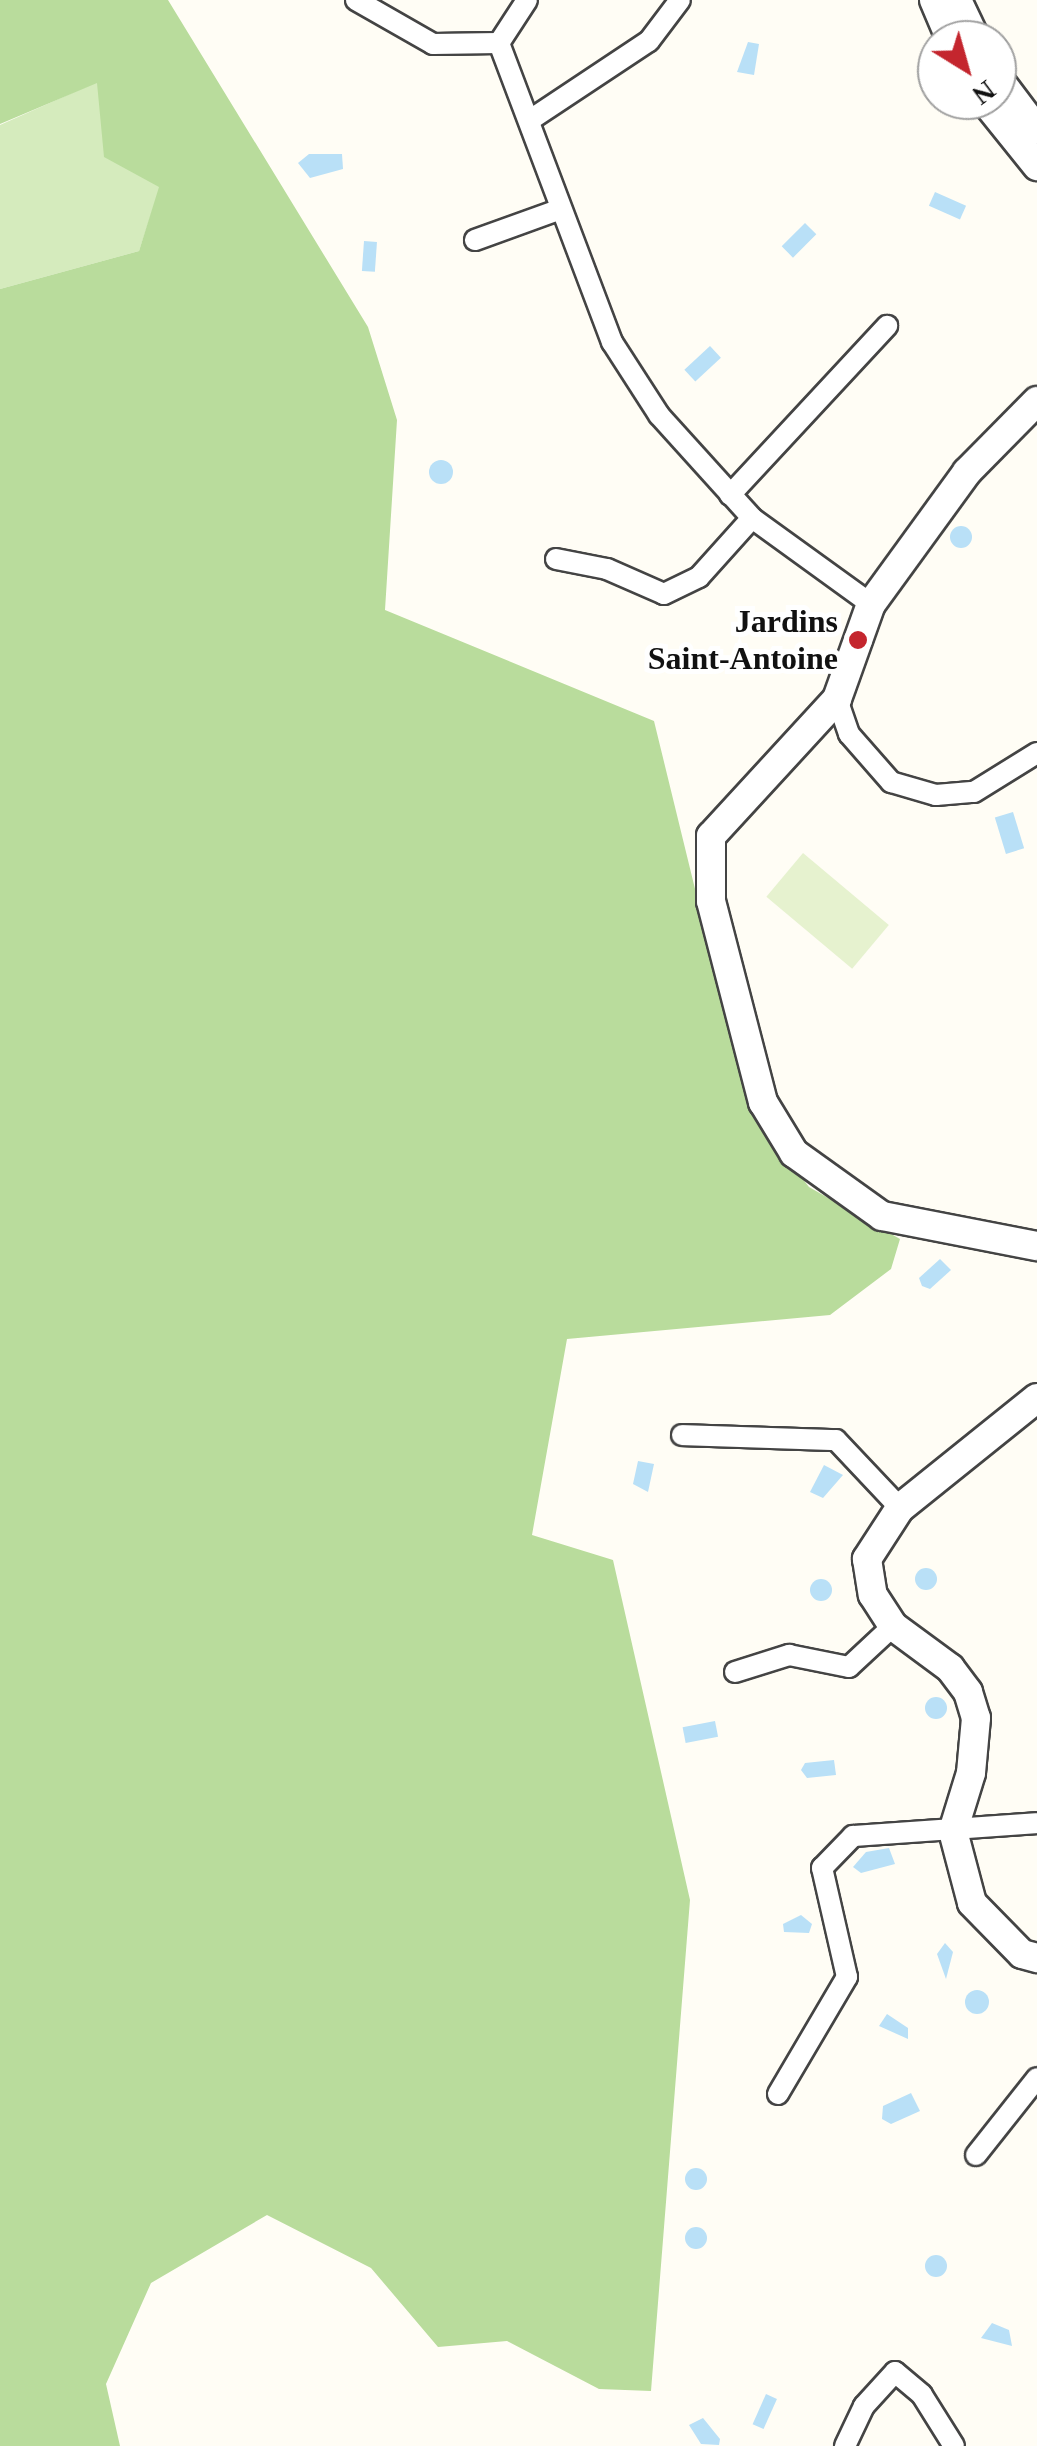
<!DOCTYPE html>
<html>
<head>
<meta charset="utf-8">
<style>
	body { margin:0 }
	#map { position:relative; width:1037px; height:2446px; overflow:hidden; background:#fffdf5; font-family:Georgia,serif }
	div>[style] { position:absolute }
	.green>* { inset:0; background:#d5ebbd }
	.forest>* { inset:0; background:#b9dc9c }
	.pitch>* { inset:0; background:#e6f2cf; transform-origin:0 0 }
	.water>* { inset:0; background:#b9e0f7; transform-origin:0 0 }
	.round { border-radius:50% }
	.roads { filter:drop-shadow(2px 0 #444) drop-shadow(-2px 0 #444) drop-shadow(0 2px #444) drop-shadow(0 -2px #444) }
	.minor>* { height:20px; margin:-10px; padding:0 10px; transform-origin:10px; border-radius:10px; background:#fff }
	.tertiary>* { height:28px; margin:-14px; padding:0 14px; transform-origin:14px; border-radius:14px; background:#fff }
	.dots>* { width:28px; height:28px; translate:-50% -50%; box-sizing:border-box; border:5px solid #fff; border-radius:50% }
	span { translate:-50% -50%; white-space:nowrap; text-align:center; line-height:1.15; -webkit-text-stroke:10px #fff; paint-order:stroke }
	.poi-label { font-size:32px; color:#111; font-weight:700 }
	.right { translate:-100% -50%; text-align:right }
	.north { position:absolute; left:917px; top:20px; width:100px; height:100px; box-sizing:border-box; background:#fff; border:2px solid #a0a0a0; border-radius:50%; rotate:143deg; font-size:28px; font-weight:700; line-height:40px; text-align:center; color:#111 }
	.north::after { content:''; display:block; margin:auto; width:35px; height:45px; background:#c4262e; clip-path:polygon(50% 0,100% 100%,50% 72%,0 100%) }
</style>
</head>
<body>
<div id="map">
	<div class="green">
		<i style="clip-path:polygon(97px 82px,160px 187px,139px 251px,0 289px,0 125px)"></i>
	</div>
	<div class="forest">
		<i style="clip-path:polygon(0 0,168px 0,368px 327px,397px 420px,385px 610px,654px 721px,749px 1110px,809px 1187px,900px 1239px,891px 1269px,830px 1315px,567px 1339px,532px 1535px,613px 1560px,690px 1900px,651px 2391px,599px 2389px,507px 2341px,438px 2347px,371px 2268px,267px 2215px,151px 2283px,106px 2384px,120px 2446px,0 2446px,0 289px,139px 251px,159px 187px,104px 157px,97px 83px,0 124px)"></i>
	</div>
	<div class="pitch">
		<i style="left:803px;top:853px;width:112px;height:57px;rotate:40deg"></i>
	</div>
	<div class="water">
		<i style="clip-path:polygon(748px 42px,759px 44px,754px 75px,737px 72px)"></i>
		<i style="clip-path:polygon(309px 154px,342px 154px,343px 169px,310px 178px,298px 163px)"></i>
		<i style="left:935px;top:192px;width:34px;height:15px;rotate:24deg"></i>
		<i style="left:805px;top:223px;width:16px;height:33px;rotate:45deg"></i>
		<i style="left:364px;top:241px;width:13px;height:30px;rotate:4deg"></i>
		<i style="left:710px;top:346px;width:16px;height:35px;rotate:47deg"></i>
		<i class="round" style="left:429px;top:460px;width:24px;height:24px"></i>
		<i class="round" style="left:950px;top:526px;width:22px;height:22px"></i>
		<i style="left:1013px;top:812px;width:38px;height:19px;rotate:73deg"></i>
		<i style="clip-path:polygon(940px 1259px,951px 1270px,930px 1289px,922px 1286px,919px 1278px)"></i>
		<i style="clip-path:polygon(638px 1461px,654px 1464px,648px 1492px,633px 1484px)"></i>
		<i style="clip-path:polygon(824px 1465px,843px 1475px,823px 1498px,810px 1492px)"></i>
		<i class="round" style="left:915px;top:1568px;width:22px;height:22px"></i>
		<i class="round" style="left:810px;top:1579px;width:22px;height:22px"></i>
		<i class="round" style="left:925px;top:1697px;width:22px;height:22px"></i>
		<i style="left:715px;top:1721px;width:16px;height:33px;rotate:79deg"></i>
		<i style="clip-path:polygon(834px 1760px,836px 1775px,807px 1778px,801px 1770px,805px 1763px)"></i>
		<i style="clip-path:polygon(889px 1848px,895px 1864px,861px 1873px,853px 1867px,866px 1852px)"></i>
		<i style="clip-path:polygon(801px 1915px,812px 1924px,809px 1933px,784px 1932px,783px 1924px)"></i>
		<i style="clip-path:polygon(945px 1943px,953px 1952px,946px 1979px,937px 1954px)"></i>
		<i class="round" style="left:965px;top:1990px;width:24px;height:24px"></i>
		<i style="clip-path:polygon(887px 2014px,908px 2028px,908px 2039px,879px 2026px)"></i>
		<i style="clip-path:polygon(911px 2093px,920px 2111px,891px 2124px,882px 2119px,883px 2106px)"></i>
		<i class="round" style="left:685px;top:2168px;width:22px;height:22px"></i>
		<i class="round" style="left:685px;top:2227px;width:22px;height:22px"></i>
		<i class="round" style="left:925px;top:2255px;width:22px;height:22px"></i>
		<i style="clip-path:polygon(992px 2323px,1009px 2330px,1012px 2346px,981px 2338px)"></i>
		<i style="left:766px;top:2394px;width:12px;height:33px;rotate:24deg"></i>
		<i style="clip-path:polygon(703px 2418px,720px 2439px,719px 2445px,701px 2444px,689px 2425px)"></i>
	</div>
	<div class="roads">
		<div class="minor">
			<i style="left:356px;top:0;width:89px;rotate:29.7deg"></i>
			<i style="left:433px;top:44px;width:66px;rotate:-0.9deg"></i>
			<i style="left:499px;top:43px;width:320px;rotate:69.3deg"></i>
			<i style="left:612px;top:342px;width:87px;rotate:57.2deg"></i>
			<i style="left:659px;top:415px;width:139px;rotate:47.9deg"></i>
			<i style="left:752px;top:518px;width:147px;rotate:35.9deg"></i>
			<i style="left:499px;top:43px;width:51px;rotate:-56.9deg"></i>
			<i style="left:530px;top:120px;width:143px;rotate:-33.6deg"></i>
			<i style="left:649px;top:41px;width:51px;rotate:-52.9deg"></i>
			<i style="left:475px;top:240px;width:88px;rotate:-19.9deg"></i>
			<i style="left:730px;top:495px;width:231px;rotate:-47.1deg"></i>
			<i style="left:556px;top:559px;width:52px;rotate:11.1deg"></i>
			<i style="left:607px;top:569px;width:62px;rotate:23.7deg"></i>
			<i style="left:664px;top:594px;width:39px;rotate:-26deg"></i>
			<i style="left:699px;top:577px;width:79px;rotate:-48.1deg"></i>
			<i style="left:837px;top:699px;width:37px;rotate:71deg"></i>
			<i style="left:849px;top:734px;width:64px;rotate:48.8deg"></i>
			<i style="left:891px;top:782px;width:47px;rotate:16.1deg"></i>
			<i style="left:936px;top:795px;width:38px;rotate:-5deg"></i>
			<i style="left:974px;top:792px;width:74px;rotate:-31.8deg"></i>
			<i style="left:682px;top:1435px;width:154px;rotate:1.9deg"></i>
			<i style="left:836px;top:1440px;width:93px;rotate:46.7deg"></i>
			<i style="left:735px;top:1672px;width:57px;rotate:-17.5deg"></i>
			<i style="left:789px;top:1655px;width:61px;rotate:11.3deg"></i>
			<i style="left:849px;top:1667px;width:60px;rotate:-43deg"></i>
			<i style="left:778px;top:2094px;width:136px;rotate:-59.5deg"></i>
			<i style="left:847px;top:1977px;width:112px;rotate:-102.9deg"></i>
			<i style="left:822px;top:1868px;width:45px;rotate:-45.9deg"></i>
			<i style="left:853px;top:1836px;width:184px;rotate:-4deg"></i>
			<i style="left:976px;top:2155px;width:98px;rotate:-51.6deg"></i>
			<i style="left:845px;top:2446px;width:44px;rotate:-64.6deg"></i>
			<i style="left:864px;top:2406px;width:46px;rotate:-47.6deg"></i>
			<i style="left:895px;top:2372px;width:35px;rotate:40deg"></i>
			<i style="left:922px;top:2395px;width:60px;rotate:57.9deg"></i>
		</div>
		<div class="tertiary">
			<i style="left:934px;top:0;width:43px;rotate:67deg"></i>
			<i style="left:957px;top:0;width:44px;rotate:64.6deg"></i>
			<i style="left:997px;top:77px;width:66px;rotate:53deg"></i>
			<i style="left:984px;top:100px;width:85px;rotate:51.2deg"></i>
			<i style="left:1037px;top:401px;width:100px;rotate:134.6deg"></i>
			<i style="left:967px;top:472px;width:163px;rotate:126deg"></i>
			<i style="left:871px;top:604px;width:101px;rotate:109.7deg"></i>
			<i style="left:837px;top:699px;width:186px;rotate:132.6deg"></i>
			<i style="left:711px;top:836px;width:65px;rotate:90deg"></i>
			<i style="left:711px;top:901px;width:208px;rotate:75.5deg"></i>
			<i style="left:763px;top:1102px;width:60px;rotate:58.7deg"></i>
			<i style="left:794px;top:1153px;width:108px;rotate:35.6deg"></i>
			<i style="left:882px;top:1216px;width:158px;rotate:11deg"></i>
			<i style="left:1037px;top:1398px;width:176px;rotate:141.2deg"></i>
			<i style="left:900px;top:1508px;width:61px;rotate:122.9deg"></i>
			<i style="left:867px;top:1559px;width:36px;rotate:81deg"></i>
			<i style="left:873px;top:1595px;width:37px;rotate:57deg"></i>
			<i style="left:893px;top:1626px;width:71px;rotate:36.4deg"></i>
			<i style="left:950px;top:1668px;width:30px;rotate:53deg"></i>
			<i style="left:968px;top:1692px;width:27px;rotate:73deg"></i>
			<i style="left:976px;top:1718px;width:55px;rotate:95.2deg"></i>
			<i style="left:971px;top:1773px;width:61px;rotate:107.2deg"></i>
			<i style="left:953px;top:1831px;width:74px;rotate:75.2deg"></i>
			<i style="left:972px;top:1903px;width:71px;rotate:45.6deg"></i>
			<i style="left:1022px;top:1954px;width:16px;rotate:15deg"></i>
		</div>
	</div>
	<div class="dots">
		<i style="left:858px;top:640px;background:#c4262e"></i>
	</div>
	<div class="poi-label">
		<span class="right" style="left:838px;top:640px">Jardins<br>Saint-Antoine</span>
	</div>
	<div class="north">N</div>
</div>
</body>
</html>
